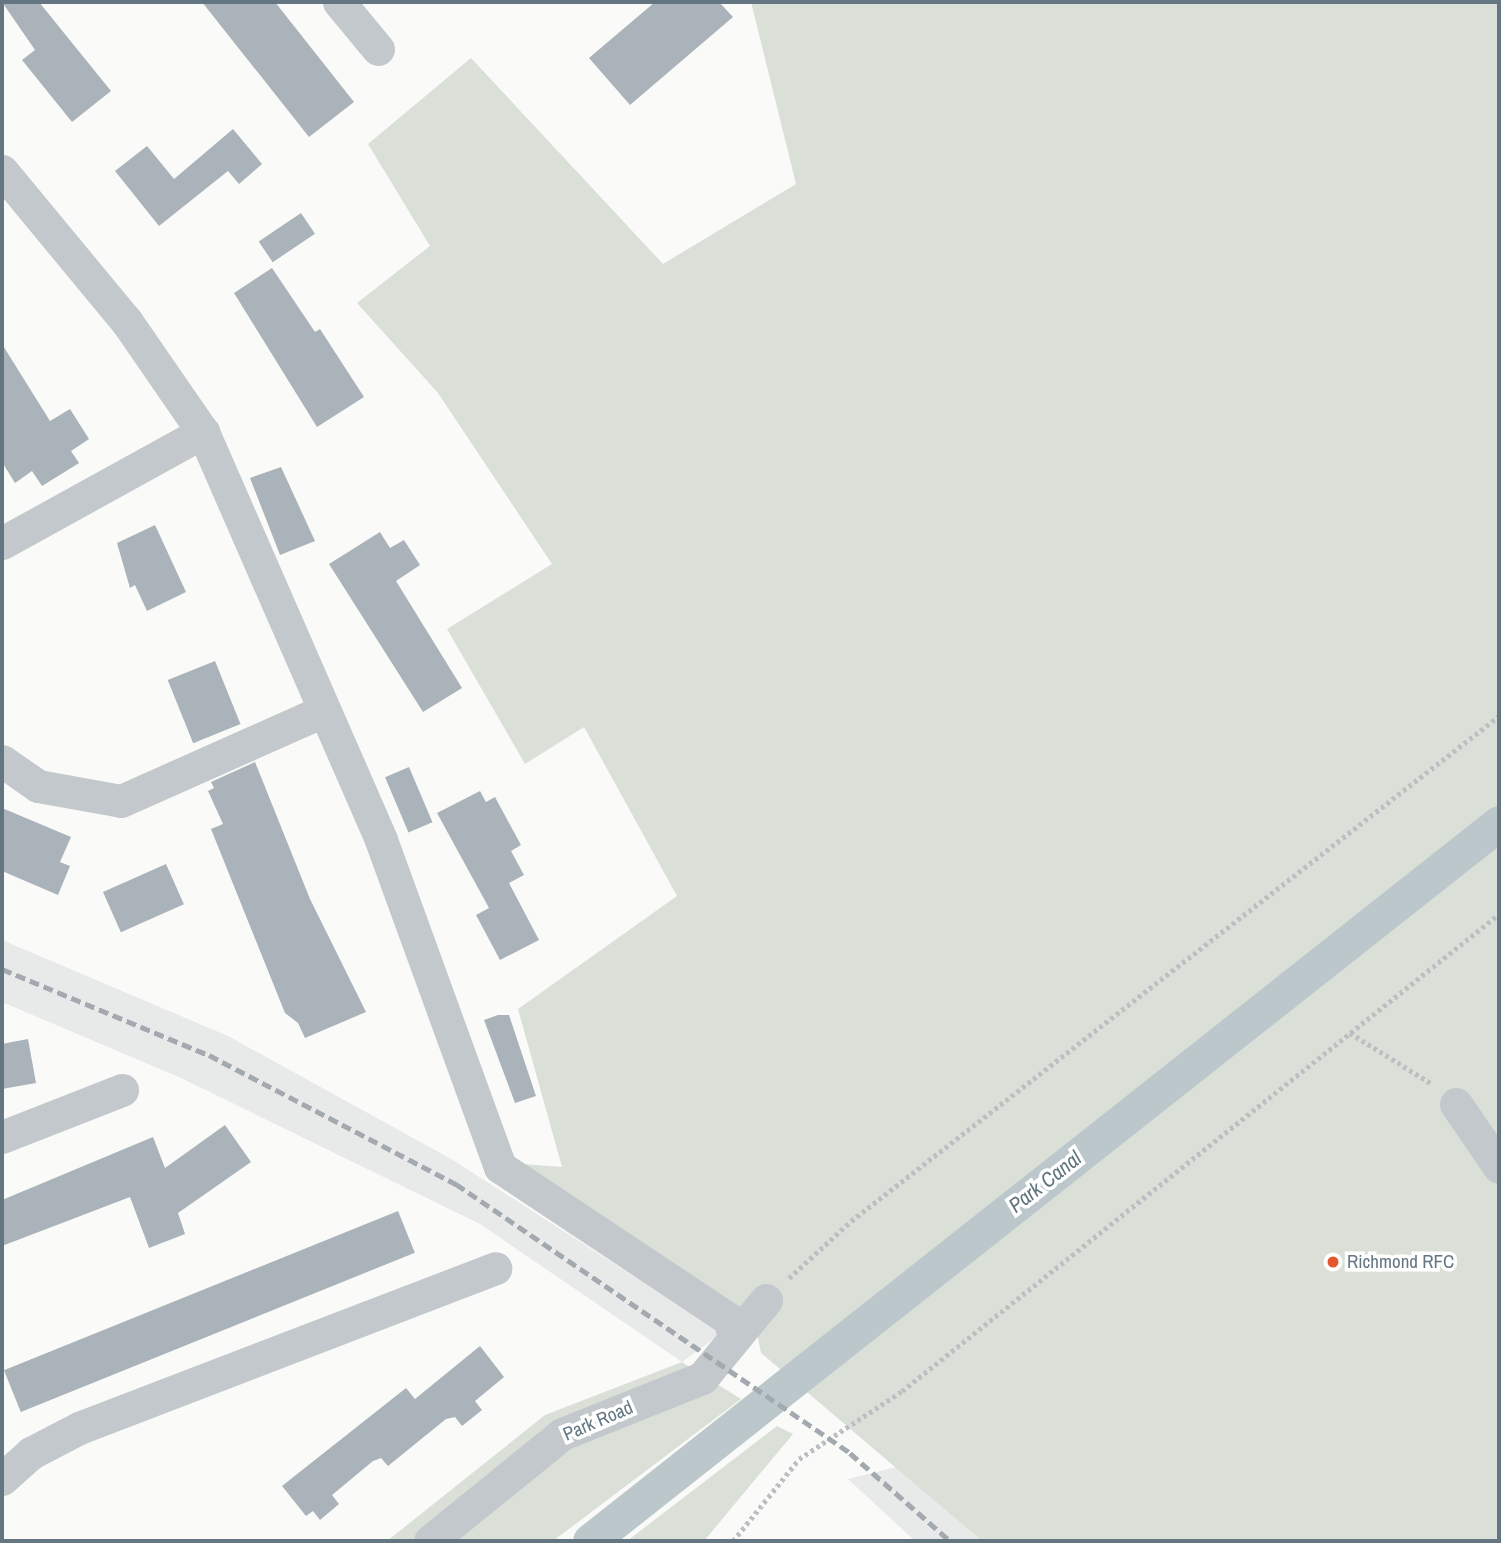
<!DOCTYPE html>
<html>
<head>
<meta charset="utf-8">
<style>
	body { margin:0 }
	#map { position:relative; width:1501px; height:1543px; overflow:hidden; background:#fafaf8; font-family:"Archivo Narrow",sans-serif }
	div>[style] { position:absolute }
	.built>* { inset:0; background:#e8e9e9 }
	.green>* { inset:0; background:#dadfd7 }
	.canal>* { height:35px; margin:-17.5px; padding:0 17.5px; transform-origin:17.5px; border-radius:17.5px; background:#bbc7cb }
	.building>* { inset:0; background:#aab3b9; transform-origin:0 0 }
	.path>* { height:4.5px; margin-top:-2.25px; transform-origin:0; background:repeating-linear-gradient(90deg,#bbbfc2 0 3.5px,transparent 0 7px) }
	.minor>* { height:33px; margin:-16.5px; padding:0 16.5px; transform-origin:16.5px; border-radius:16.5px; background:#c3c8cc }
	.rail>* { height:5px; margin-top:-2.5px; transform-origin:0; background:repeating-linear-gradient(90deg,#a2aab0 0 10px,transparent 0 15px) }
	.dots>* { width:19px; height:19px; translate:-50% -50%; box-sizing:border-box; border:4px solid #fff; border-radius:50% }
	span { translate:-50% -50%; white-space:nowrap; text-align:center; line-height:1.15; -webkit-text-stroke:7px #fff; paint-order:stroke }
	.poi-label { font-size:19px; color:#657683 }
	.left { translate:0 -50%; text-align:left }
	.street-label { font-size:19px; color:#657683 }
	.water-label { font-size:21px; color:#60757c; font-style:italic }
	.frame { position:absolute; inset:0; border:4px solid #657683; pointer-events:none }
</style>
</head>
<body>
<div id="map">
	<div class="built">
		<i style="clip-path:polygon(2px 940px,228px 1036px,453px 1160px,722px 1333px,682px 1362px,480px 1224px,181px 1078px,2px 1002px)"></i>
		<i style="clip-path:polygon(896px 1467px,982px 1541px,915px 1541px,848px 1479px)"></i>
	</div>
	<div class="green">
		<i style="clip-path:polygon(751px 2px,1499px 2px,1499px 1541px,982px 1541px,761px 1353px,755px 1324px,523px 1164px,562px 1167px,518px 1009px,677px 896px,584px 727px,525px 764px,447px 629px,552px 564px,438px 393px,357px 303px,430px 246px,368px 144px,471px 58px,663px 264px,796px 184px)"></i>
		<i style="clip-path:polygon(682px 1362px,741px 1399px,553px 1541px,387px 1541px,545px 1415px)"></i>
		<i style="clip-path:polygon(777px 1426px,793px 1434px,704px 1541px,627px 1541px)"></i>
	</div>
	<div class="canal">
		<i style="left:590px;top:1541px;width:1158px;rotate:-38.3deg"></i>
	</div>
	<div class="building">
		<i style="clip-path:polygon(2px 2px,39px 2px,111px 91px,72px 122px,22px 60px,35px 50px)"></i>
		<i style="clip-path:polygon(202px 2px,275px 2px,354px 102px,309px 137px)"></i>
		<i style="clip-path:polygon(655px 2px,719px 2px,733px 17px,630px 105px,589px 58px)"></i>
		<i style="clip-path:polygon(233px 129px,262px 164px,239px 184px,228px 171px,159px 226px,115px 171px,147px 146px,174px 179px)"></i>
		<i style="left:301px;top:213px;width:25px;height:51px;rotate:56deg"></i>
		<i style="clip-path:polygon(272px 268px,315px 332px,320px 329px,364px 397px,317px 427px,234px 293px)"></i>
		<i style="clip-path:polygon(2px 344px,50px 421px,70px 409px,89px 439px,71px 451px,79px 463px,42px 486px,32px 471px,15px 483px,2px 462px)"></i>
		<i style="clip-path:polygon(281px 467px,315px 541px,280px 555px,250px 478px)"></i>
		<i style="clip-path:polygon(155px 525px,186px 592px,147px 611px,135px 585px,130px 588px,117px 543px)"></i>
		<i style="clip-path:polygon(380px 532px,390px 548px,404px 540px,420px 565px,396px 581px,462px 688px,423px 712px,329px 564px)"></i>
		<i style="left:215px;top:661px;width:68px;height:51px;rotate:68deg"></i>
		<i style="clip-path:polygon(255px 762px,310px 899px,366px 1012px,305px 1038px,298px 1023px,285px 1013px,211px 829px,223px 824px,208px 791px,214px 788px,211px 782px)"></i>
		<i style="left:409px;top:767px;width:60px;height:26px;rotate:67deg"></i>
		<i style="clip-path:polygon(480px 791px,486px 802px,495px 797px,521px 845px,511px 851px,524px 875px,509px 883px,539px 940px,500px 960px,476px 915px,489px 908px,437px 813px)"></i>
		<i style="clip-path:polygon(2px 808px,71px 837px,60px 862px,70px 866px,58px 895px,2px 871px)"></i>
		<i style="left:166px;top:864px;width:44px;height:69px;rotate:66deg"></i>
		<i style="clip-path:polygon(498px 1015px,509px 1015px,536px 1096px,515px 1103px,484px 1020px)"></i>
		<i style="clip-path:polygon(28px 1039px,36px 1083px,2px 1089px,2px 1044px)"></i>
		<i style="clip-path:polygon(225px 1125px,251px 1162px,178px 1213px,185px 1234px,149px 1248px,130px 1197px,2px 1246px,2px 1200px,153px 1137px,165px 1168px)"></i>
		<i style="left:398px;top:1211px;width:45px;height:425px;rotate:68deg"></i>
		<i style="clip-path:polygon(480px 1346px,504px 1377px,475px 1401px,482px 1410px,462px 1426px,455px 1417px,446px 1419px,388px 1466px,381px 1458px,373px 1461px,332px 1495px,339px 1504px,320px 1520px,313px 1511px,306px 1516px,282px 1486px,406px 1388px,415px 1399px)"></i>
	</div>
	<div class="path">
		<i style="left:1350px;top:1033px;width:97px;rotate:31.9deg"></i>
		<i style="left:789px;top:1278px;width:84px;rotate:-42.6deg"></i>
		<i style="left:851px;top:1221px;width:822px;rotate:-37.93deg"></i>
		<i style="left:733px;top:1541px;width:105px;rotate:-51.2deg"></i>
		<i style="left:799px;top:1459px;width:123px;rotate:-33.4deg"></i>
		<i style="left:902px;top:1391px;width:764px;rotate:-38.62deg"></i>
	</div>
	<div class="minor">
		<i style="left:339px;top:2px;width:61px;rotate:50.3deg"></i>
		<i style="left:2px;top:171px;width:196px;rotate:50.4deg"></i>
		<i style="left:127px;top:322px;width:134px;rotate:55.4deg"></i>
		<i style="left:203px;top:432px;width:445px;rotate:66.4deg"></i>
		<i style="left:381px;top:840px;width:348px;rotate:70deg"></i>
		<i style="left:500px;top:1167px;width:275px;rotate:33.6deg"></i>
		<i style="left:729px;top:1319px;width:18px;rotate:74deg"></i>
		<i style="left:2px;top:543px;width:230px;rotate:-28.9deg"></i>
		<i style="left:2px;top:761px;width:44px;rotate:34.8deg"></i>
		<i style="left:38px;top:786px;width:84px;rotate:10.2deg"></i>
		<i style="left:121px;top:801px;width:219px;rotate:-24deg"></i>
		<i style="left:1456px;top:1104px;width:76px;rotate:55.7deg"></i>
		<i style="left:2px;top:1137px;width:129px;rotate:-21.4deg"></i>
		<i style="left:2px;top:1479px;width:39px;rotate:-42deg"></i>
		<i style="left:31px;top:1453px;width:54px;rotate:-27.5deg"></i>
		<i style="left:79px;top:1428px;width:446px;rotate:-21deg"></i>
		<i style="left:430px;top:1541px;width:170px;rotate:-39deg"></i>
		<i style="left:562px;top:1434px;width:151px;rotate:-21.8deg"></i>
		<i style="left:702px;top:1378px;width:101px;rotate:-50.6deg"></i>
	</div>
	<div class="rail">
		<i style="left:2px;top:969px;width:224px;rotate:22.6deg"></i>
		<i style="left:209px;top:1055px;width:279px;rotate:27.6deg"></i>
		<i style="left:456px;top:1184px;width:477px;rotate:34.3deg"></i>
		<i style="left:850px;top:1453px;width:133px;rotate:41.3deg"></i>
	</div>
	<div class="dots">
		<i style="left:1333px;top:1262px;background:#e4572e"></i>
	</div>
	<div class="poi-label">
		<span class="left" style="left:1347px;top:1262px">Richmond RFC</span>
	</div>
	<div class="street-label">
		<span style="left:598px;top:1421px;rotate:-23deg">Park Road</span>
	</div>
	<div class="water-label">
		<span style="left:1045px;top:1182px;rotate:-38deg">Park Canal</span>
	</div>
	<div class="frame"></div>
</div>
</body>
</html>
